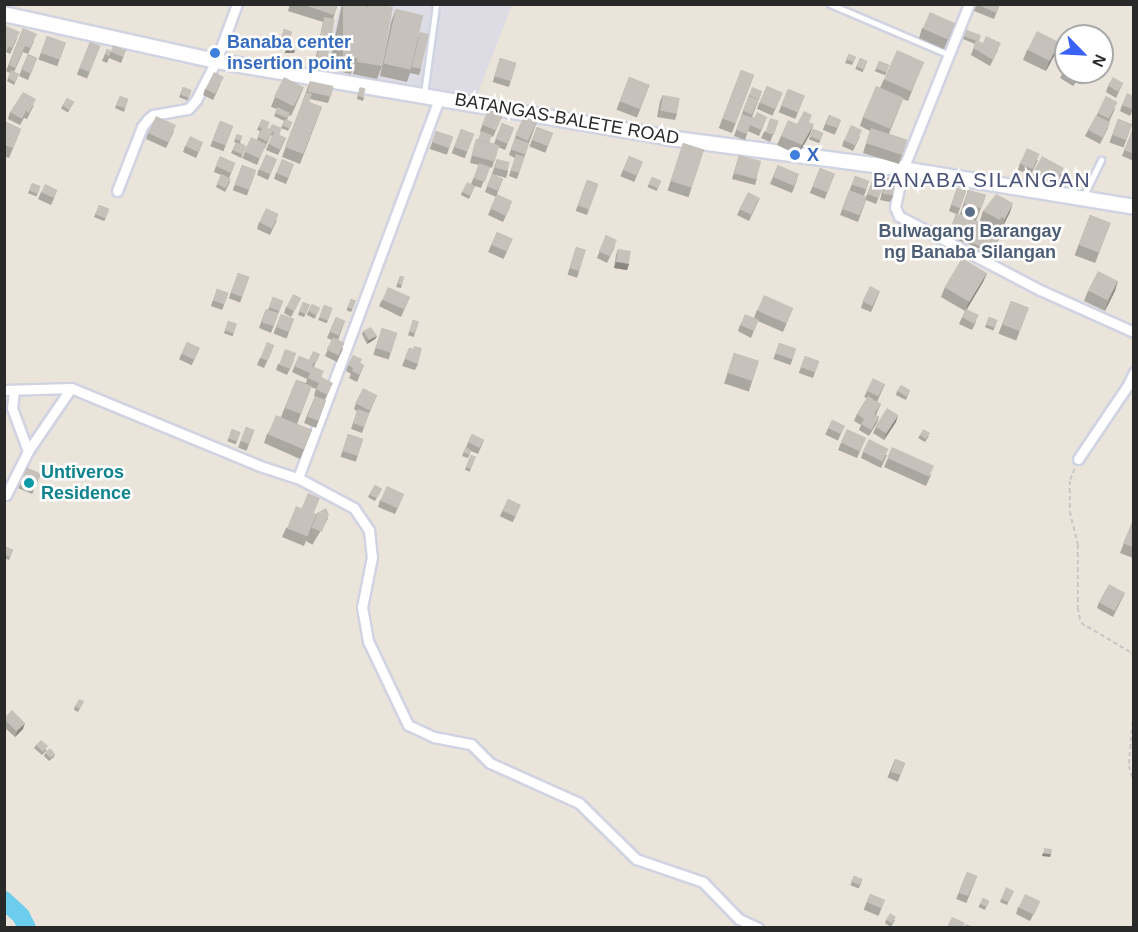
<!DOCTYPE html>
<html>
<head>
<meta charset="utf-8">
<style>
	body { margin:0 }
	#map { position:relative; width:1138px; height:932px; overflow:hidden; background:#ebe4da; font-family:Helvetica,sans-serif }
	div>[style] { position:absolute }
	.industrial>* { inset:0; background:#dddbe3 }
	.river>* { height:18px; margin:-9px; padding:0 9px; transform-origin:9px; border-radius:9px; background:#6dcded }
	.path>* { height:1.5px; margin-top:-0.75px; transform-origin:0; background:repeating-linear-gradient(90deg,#c7c7c7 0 4.5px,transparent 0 7.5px) }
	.roads { filter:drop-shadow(2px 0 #d0d3e2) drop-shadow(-2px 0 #d0d3e2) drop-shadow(0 2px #d0d3e2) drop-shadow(0 -2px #d0d3e2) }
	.lane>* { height:4.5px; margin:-2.25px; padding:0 2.25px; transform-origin:2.25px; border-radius:2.25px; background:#fff }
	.street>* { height:9px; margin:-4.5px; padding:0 4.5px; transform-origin:4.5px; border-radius:4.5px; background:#fff }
	.secondary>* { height:14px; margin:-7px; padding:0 7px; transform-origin:7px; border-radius:7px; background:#fff }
	.wall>* { inset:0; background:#aaa6a0; transform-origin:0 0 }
	.shaded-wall>* { inset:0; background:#8b8782 }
	.building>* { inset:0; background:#c6c1ba; transform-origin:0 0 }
	.dots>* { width:16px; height:16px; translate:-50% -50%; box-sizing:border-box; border:3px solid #fff; border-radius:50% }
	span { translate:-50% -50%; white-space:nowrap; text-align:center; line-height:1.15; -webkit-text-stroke:5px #fff; paint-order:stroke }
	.shop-label { font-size:18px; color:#366cbe; font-weight:700 }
	.left { translate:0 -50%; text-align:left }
	.street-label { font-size:18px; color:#292929 }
	.service-label { font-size:18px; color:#4e5e75; font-weight:700 }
	.culture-label { font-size:18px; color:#0d838f; font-weight:700 }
	.quarter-label { font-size:21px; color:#4a5379; letter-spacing:1.5px }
	.frame { position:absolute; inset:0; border:6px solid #292929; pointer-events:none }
	.north { position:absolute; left:1054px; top:24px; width:60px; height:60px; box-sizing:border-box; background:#fff; border:2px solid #a9a9a9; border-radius:50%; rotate:114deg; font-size:16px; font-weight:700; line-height:24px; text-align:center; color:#292929 }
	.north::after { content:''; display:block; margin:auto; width:21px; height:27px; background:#3a61f8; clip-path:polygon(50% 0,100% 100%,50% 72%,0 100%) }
</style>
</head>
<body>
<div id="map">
	<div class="industrial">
		<i style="clip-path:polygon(340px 5px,512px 5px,477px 95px,325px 71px)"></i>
	</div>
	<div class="river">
		<i style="left:4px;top:900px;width:23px;rotate:43deg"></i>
		<i style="left:21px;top:916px;width:13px;rotate:63deg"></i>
	</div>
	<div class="path">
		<i style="left:1075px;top:469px;width:13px;rotate:113deg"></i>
		<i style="left:1070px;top:481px;width:31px;rotate:90deg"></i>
		<i style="left:1070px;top:512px;width:34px;rotate:76deg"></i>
		<i style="left:1078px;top:545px;width:63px;rotate:90deg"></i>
		<i style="left:1078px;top:608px;width:15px;rotate:79deg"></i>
		<i style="left:1081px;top:623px;width:59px;rotate:30.5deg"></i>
		<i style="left:1132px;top:653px;width:4px;rotate:56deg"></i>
		<i style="left:1134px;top:707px;width:59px;rotate:94.8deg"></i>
		<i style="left:1129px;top:766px;width:17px;rotate:73deg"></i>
	</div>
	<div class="roads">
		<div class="lane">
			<i style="left:830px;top:4px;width:128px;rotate:23deg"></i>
			<i style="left:424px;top:94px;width:90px;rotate:-82.3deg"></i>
			<i style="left:436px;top:5px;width:2px;rotate:-153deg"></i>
			<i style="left:1084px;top:195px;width:39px;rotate:-64deg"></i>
		</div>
		<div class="street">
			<i style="left:969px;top:4px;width:178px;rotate:111.8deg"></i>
			<i style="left:903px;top:169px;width:39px;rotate:102deg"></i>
			<i style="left:895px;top:207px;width:10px;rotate:66deg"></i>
			<i style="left:899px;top:216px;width:159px;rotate:27.7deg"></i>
			<i style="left:1040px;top:290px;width:103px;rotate:24.1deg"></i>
			<i style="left:117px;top:191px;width:69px;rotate:-68.7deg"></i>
			<i style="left:142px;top:127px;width:10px;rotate:-53deg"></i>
			<i style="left:148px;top:119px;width:6px;rotate:-39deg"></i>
			<i style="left:153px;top:115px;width:36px;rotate:-10deg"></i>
			<i style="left:188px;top:109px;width:12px;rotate:-48deg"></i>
			<i style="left:196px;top:100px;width:44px;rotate:-62.9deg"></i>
			<i style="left:216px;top:61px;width:61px;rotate:-69.8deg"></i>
			<i style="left:4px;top:390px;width:67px;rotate:-1.7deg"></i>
			<i style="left:71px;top:388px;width:204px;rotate:22.4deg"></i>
			<i style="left:260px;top:466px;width:40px;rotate:18deg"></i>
			<i style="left:298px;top:478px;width:64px;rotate:28.2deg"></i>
			<i style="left:354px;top:508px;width:27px;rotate:56deg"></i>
			<i style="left:369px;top:530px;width:27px;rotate:84deg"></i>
			<i style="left:372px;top:557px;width:51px;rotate:101.3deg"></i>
			<i style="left:362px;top:607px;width:35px;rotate:80deg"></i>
			<i style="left:368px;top:641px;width:93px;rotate:64.5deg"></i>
			<i style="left:408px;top:725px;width:29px;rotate:25deg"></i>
			<i style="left:434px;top:737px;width:38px;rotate:11deg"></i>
			<i style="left:471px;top:744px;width:27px;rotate:45deg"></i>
			<i style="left:490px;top:763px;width:98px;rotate:24.2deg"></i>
			<i style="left:579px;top:803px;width:80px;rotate:44.5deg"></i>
			<i style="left:636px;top:859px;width:71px;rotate:18.9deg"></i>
			<i style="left:703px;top:882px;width:52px;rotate:45.8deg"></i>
			<i style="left:739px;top:919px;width:21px;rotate:25deg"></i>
			<i style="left:14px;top:390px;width:18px;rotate:96deg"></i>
			<i style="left:12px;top:408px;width:46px;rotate:69.6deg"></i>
			<i style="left:1078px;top:459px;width:89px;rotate:-56deg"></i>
			<i style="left:1128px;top:385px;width:14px;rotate:-65deg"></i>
			<i style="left:298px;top:478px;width:407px;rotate:-69.6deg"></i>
			<i style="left:6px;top:495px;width:49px;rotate:-63.4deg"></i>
			<i style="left:28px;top:451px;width:76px;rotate:-55.7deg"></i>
		</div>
		<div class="secondary">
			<i style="left:4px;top:14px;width:217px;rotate:12.5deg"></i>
			<i style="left:216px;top:61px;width:459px;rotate:9.6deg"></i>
			<i style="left:669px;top:138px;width:236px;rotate:7.5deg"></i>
			<i style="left:903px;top:169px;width:234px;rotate:9.3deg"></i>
		</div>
	</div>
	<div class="wall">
		<i style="clip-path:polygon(290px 4px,338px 4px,333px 19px,327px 61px,325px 67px,314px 66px,323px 22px,288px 11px)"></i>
		<i style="clip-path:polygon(342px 4px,367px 4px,365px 11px,368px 4px,382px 66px,377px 79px,353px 74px,355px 62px,351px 74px,328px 69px)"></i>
		<i style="clip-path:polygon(977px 4px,1000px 4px,994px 19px,974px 11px)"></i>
		<i style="clip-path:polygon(396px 9px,418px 38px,420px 32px,421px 69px,419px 75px,410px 73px,407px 82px,380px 76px,391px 22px)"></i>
		<i style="clip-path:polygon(955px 23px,944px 49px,919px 38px,922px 28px)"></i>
		<i style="clip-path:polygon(4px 25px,17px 39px,10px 54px,6px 52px,4px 57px)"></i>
		<i style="clip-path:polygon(23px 28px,34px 41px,28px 54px,37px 58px,28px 80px,19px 76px,28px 54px,23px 52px,14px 72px,19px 74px,14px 85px,7px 81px,10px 73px,6px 71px)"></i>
		<i style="clip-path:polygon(284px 29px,292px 32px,287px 44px,294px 53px,285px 53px,286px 44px,280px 42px)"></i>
		<i style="clip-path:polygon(967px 30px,978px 41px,998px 50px,990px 66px,971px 55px,975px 44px,963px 39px)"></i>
		<i style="left:47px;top:36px;width:20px;height:25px;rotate:20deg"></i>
		<i style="left:90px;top:42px;width:11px;height:35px;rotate:22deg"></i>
		<i style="clip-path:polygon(107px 49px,111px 51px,126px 50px,121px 63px,109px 58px,107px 63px,102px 61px)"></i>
		<i style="clip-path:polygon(1027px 50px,1056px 52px,1046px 71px,1023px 60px)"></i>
		<i style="clip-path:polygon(849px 54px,856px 57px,852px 65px,845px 63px)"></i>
		<i style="left:500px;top:58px;width:17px;height:25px;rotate:17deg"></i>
		<i style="left:860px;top:58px;width:8px;height:12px;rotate:23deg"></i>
		<i style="left:879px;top:61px;width:11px;height:11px;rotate:22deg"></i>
		<i style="left:741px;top:70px;width:14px;height:62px;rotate:21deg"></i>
		<i style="clip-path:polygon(920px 71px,908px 101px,903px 99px,889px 134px,907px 140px,899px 164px,863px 153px,870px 131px,860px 126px,863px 117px,880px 88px,884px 79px)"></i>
		<i style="clip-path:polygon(1063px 72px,1081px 72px,1073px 86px,1060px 78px)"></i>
		<i style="left:629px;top:77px;width:22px;height:35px;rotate:21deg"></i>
		<i style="clip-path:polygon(310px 81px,330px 97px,328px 103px,310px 99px,309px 102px,322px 107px,300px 164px,282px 157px)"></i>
		<i style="clip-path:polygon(221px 83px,213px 100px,203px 95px,205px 89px)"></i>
		<i style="clip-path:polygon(1123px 83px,1116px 98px,1106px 92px,1108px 86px)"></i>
		<i style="left:767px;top:86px;width:17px;height:25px;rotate:24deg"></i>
		<i style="left:183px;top:87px;width:9px;height:11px;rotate:21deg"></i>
		<i style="clip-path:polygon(304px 87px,291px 116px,289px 115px,287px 120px,292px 122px,288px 131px,281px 128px,279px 135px,286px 138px,278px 155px,266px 150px,272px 136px,271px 135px,265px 148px,264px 148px,257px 165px,242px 158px,245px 152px,257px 140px,260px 131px,257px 130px,262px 119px,268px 129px,269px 129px,281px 128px,284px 121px,274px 116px,277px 109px,271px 107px,275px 97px)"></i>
		<i style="clip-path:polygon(360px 87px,364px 98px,363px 101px,357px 99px)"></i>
		<i style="left:788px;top:89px;width:18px;height:25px;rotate:22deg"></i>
		<i style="clip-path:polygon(762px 91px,752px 117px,754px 118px,767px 117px,759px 136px,748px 131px,745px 140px,734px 136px,749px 95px)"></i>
		<i style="clip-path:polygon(663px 95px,677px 114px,675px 120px,657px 117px,660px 101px)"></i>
		<i style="clip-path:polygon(120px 96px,128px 99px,124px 112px,115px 108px)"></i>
		<i style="clip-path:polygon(1106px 96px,1115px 109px,1109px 122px,1108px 128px,1100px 144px,1085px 136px,1088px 130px,1097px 115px)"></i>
		<i style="clip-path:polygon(1134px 96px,1134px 108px,1130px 116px,1120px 111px,1122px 105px)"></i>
		<i style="left:67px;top:98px;width:8px;height:12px;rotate:30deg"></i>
		<i style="clip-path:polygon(34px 105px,27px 119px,24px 118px,20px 125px,8px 119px,10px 112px)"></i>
		<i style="clip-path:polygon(489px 108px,503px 114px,493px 137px,491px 136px,489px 142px,494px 144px,502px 123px,514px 128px,505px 150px,498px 147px,492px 168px,489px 167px,481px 188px,475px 186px,469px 199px,461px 195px,462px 192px,471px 184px,479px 165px,470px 163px,474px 146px,476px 139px,478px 140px,481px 132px,480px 131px)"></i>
		<i style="left:829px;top:115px;width:13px;height:16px;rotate:23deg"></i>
		<i style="left:1118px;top:119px;width:15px;height:25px;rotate:20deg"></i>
		<i style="clip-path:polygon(4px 121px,21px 129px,9px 158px,4px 156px)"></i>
		<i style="left:220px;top:121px;width:14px;height:27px;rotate:21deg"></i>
		<i style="clip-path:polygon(537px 122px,529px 143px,517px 179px,509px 176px,515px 158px,509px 155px,516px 135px)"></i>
		<i style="clip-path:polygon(809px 122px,810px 134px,798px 155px,777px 145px,781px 136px,797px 124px)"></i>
		<i style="left:537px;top:127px;width:17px;height:21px;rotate:21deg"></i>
		<i style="clip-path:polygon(776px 128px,770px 142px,761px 138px,764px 132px)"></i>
		<i style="left:461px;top:129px;width:14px;height:26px;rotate:21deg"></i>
		<i style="left:813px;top:129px;width:11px;height:11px;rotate:22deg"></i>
		<i style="clip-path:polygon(174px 131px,166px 148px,146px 139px,148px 133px)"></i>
		<i style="left:436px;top:131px;width:18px;height:19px;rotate:19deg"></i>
		<i style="clip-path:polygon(1132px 131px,1134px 131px,1134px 161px,1122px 156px)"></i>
		<i style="clip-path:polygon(237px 134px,242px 136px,240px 143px,246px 146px,241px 158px,231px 153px,236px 143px,234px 142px)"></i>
		<i style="clip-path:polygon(860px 136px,853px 151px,842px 146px,844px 140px)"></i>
		<i style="clip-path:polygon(203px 142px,196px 158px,183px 152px,185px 146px)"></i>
		<i style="left:683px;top:143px;width:22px;height:50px;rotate:18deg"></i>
		<i style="clip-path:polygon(739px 155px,757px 178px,755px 185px,732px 179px)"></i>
		<i style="left:629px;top:156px;width:15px;height:22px;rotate:23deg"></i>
		<i style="clip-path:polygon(277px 159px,268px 180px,257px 175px,259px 169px)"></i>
		<i style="clip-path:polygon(497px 159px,508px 171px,506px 178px,492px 174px,503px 179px,497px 194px,510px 207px,503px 222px,488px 215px,496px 197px,485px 192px,492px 174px)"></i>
		<i style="clip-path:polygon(1038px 160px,1031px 175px,1018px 170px,1020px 163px)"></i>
		<i style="clip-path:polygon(294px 164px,286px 184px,274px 179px,276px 173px)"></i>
		<i style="left:242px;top:165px;width:15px;height:27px;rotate:20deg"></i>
		<i style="clip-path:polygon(778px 165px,797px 180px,792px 193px,770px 184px)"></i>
		<i style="clip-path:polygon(216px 166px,233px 169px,229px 178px,230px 182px,225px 192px,216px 187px,221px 175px,214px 172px)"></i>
		<i style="left:820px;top:168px;width:16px;height:27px;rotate:22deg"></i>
		<i style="clip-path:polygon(1035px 170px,1062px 174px,1055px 188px,1032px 177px)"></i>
		<i style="clip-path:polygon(855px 176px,869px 181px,864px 196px,866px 197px,872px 182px,883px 186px,876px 204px,866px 200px,858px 222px,840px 215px)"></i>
		<i style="left:652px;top:177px;width:10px;height:11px;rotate:24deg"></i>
		<i style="clip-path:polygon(886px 177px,893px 196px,890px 202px,880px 200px)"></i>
		<i style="left:587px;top:180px;width:12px;height:33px;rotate:20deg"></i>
		<i style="left:32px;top:183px;width:9px;height:11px;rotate:21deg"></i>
		<i style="clip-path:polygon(957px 188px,966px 191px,958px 214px,960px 214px,968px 190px,986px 195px,976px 221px,992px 228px,980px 221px,983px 211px,1010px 212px,1002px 228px,998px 226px,997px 229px,1002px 231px,993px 254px,948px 236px,956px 214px,949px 211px)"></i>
		<i style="clip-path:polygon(41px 192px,55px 196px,51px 205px,38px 199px)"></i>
		<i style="clip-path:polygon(760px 198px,749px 221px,737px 215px,740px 209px)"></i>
		<i style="left:99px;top:205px;width:11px;height:13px;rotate:22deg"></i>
		<i style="left:1090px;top:215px;width:22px;height:43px;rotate:21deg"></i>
		<i style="clip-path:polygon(277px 220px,270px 235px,257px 229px,259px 222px)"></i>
		<i style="left:497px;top:232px;width:17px;height:22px;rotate:24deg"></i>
		<i style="clip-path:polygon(606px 235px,615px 246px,607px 263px,597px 258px)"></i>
		<i style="left:576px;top:247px;width:10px;height:29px;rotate:17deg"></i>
		<i style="clip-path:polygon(618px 249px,629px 264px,627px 270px,614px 268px,616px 255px)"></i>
		<i style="left:238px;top:273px;width:12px;height:27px;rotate:20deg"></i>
		<i style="clip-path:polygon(987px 273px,983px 282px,967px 309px,976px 322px,972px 330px,959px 324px,965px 311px,941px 297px,945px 287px)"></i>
		<i style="clip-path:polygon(400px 276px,404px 277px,401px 288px,396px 287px)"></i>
		<i style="clip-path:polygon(1118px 281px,1105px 311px,1084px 301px,1088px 291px)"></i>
		<i style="left:217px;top:289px;width:12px;height:18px;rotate:20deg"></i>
		<i style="clip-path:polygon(880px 291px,871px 312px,861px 308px,863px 302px)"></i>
		<i style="clip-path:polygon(273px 297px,283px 301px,271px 333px,259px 328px,266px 309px,268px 310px)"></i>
		<i style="clip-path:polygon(410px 297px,401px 317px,379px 306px,382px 300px)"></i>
		<i style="clip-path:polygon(301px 298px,291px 317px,284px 313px,286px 307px)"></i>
		<i style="left:351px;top:299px;width:5px;height:12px;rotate:22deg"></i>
		<i style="left:1011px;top:301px;width:19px;height:35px;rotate:21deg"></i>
		<i style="clip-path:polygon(303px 302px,310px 305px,304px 317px,298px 315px)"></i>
		<i style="left:312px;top:304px;width:9px;height:12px;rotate:27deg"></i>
		<i style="left:324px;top:305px;width:9px;height:16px;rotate:21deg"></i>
		<i style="clip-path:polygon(793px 308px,783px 332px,758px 321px,751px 338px,738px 331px,740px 325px,754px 318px,757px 310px)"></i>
		<i style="left:281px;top:314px;width:14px;height:21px;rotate:21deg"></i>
		<i style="clip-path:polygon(336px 317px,345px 321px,338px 340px,343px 349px,337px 362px,325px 356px,332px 340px,327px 338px)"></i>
		<i style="left:989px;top:317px;width:9px;height:11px;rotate:21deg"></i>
		<i style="left:413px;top:320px;width:6px;height:16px;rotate:18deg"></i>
		<i style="left:228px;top:321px;width:9px;height:13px;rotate:18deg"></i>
		<i style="left:382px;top:328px;width:16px;height:28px;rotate:18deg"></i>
		<i style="clip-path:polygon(363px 331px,377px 336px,375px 339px,367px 344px,362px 334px)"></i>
		<i style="left:187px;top:342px;width:14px;height:19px;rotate:25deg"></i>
		<i style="left:779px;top:343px;width:18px;height:17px;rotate:19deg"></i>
		<i style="clip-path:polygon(409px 348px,413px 349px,418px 364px,415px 370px,402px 366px)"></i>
		<i style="clip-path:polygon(272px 351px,264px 368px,257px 365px,260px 358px)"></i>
		<i style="left:734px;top:353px;width:26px;height:32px;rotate:18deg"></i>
		<i style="clip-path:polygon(320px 354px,314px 366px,330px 389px,325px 400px,326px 400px,316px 428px,304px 423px,315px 396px,314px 396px,316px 389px,311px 387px,297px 424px,312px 430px,300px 459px,264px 443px,267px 434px,281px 417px,296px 380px,306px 383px,307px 379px,292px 372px,299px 356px,309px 360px)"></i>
		<i style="left:805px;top:356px;width:15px;height:18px;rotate:20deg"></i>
		<i style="clip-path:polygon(294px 360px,287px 375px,276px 370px,278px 364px)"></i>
		<i style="clip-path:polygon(360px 363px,364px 365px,357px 382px,349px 378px,351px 374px,346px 371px,348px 365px)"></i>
		<i style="clip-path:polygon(885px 384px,877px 402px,881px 404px,876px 415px,879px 417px,877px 423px,869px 436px,859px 430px,861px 425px,854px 421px,857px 414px,867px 398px,864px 397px,867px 391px)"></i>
		<i style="clip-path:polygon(910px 390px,906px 400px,896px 395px,897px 391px)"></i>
		<i style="clip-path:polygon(377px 395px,368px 416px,362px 433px,351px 429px,357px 411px,354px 409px,356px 403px)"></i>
		<i style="left:832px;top:420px;width:14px;height:16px;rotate:25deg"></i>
		<i style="clip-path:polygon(896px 422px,884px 440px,873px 433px,876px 427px)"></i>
		<i style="left:246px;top:427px;width:9px;height:22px;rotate:21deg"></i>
		<i style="left:232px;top:429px;width:9px;height:13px;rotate:21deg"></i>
		<i style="left:348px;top:434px;width:16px;height:24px;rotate:18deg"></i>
		<i style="clip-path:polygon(472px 434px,484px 440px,478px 454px,471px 451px,468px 458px,462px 456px)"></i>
		<i style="clip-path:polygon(920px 435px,929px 436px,925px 442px,918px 438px)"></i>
		<i style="clip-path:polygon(866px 438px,857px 458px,838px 450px,841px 443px)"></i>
		<i style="clip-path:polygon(863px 452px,887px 455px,881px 468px,861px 458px)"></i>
		<i style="left:471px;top:455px;width:5px;height:16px;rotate:22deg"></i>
		<i style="clip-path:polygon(888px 458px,931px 475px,926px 486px,884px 467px)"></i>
		<i style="left:27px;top:468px;width:15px;height:22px;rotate:23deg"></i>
		<i style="left:375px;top:485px;width:8px;height:14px;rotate:30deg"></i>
		<i style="clip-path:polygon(404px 494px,395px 514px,378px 507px,380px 500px)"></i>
		<i style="left:508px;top:499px;width:14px;height:19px;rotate:25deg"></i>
		<i style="left:318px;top:512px;width:12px;height:31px;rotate:31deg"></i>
		<i style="clip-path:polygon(314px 513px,316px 514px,304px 546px,282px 537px,286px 528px)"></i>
		<i style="clip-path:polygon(1134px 518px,1134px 557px,1133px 558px,1120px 553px)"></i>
		<i style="clip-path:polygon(4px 546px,13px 550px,9px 560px,4px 558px)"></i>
		<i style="clip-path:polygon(1125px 593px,1113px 617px,1097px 608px,1099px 602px)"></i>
		<i style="clip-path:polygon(84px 701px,78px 712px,74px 710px,75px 706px)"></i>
		<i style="clip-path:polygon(4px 718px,23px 729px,15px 737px,4px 727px)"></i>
		<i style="clip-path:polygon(36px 745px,47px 750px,42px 755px,34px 748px)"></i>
		<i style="clip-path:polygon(45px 753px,55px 754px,54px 757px,49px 761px,44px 756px)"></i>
		<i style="left:895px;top:759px;width:11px;height:20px;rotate:22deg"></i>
		<i style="left:967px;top:872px;width:11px;height:29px;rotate:22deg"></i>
		<i style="left:854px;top:876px;width:9px;height:10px;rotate:21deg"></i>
		<i style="clip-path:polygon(1014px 891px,1007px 905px,1000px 902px,1001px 899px)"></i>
		<i style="left:870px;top:894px;width:16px;height:17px;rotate:22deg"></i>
		<i style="left:983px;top:898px;width:7px;height:10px;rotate:27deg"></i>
		<i style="clip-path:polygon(1018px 907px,1037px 907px,1030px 921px,1016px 914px)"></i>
		<i style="clip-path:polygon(886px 920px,895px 920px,891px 927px,885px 923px)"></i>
	</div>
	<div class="shaded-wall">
		<i style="clip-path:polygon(1059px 42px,1056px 52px,1046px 71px,1049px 62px)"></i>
		<i style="clip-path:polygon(286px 49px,295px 50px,294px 53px,285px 53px)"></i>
		<i style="clip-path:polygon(1080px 72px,1081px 72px,1081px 74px,1073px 86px,1076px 79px)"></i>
		<i style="clip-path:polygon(814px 124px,810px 134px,798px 155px,802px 145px)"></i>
		<i style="clip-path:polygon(1013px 203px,1010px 212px,1002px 228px,1005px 219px)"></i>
		<i style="clip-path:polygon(616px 262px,629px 264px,627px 270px,614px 268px)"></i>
		<i style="clip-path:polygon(987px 273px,983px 282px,965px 312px,969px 302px)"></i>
		<i style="clip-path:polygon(1118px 281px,1115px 291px,1105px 311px,1108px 302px)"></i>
		<i style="clip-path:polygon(377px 336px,375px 339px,367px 344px,369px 340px)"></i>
		<i style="clip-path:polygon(898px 415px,896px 422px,884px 440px,886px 434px)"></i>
		<i style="clip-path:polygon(25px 723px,23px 729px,15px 737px,17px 731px)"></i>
		<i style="clip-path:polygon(1043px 853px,1051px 854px,1050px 857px,1042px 856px)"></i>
	</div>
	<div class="building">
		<i style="clip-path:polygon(301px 4px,338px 4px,334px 15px)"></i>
		<i style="left:343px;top:4px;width:24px;height:54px"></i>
		<i style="clip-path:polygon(368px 4px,378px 4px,393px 7px,382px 66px,357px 62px)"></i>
		<i style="clip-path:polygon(977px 4px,1000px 4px,996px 13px)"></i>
		<i style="left:396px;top:9px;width:28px;height:56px;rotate:13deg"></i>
		<i style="left:930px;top:12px;width:27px;height:18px;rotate:24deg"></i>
		<i style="left:324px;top:17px;width:11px;height:43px;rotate:10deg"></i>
		<i style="clip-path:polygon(4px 25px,20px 32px,12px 48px,4px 44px)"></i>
		<i style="clip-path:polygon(23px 28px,37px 34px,30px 48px,25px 46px,15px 68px,9px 65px)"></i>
		<i style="clip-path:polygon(284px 29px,292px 32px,288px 41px,281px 38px)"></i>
		<i style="left:967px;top:30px;width:15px;height:7px;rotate:20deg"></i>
		<i style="left:1037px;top:31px;width:25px;height:21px;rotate:27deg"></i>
		<i style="left:420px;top:32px;width:9px;height:36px;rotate:13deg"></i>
		<i style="left:47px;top:36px;width:20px;height:18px;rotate:20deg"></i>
		<i style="clip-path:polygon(986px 36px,1001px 43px,993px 60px,973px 48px,976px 40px,983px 43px)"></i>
		<i style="left:90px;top:42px;width:11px;height:28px;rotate:22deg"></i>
		<i style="clip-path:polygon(286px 44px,295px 44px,295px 50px,286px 49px)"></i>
		<i style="clip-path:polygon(4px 45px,9px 46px,4px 56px)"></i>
		<i style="clip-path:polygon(113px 45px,126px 50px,123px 57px,111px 52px,109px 56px,105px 54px,107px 49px,111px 51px)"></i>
		<i style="left:897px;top:50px;width:30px;height:32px;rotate:24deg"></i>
		<i style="clip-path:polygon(28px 54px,37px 58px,31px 74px,21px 69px)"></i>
		<i style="clip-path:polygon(849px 54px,856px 57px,853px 62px,846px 59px)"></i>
		<i style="left:500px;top:58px;width:17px;height:19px;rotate:17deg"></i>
		<i style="left:860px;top:58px;width:8px;height:9px;rotate:23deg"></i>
		<i style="left:879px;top:61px;width:11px;height:8px;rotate:22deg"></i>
		<i style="clip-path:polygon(1066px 66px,1066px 72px,1080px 72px,1076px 79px,1063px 72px)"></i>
		<i style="clip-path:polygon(11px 70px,19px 74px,15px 82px,8px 78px)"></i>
		<i style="left:741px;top:70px;width:14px;height:52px;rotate:21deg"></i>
		<i style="left:214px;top:72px;width:11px;height:19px;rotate:27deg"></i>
		<i style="left:284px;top:77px;width:22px;height:22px;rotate:27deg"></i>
		<i style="left:629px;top:77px;width:22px;height:26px;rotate:21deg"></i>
		<i style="left:1113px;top:77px;width:12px;height:10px;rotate:31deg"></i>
		<i style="left:310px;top:81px;width:24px;height:11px;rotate:12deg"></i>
		<i style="left:767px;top:86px;width:17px;height:18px;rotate:24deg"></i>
		<i style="left:876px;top:86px;width:30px;height:34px;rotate:23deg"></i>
		<i style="left:183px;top:87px;width:9px;height:8px;rotate:21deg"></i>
		<i style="left:360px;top:87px;width:6px;height:9px;rotate:18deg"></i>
		<i style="clip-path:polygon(752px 87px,762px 91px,759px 100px,749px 95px)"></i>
		<i style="left:788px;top:89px;width:18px;height:18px;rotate:22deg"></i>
		<i style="clip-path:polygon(23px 92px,36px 99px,29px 113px,26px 111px,22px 119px,10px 112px)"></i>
		<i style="clip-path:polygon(306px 92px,312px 94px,309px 102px,322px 107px,303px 154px,285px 147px)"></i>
		<i style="clip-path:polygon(1127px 93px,1134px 96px,1134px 106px,1132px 109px,1122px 105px)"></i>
		<i style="left:663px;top:95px;width:17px;height:16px;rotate:10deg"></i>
		<i style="left:120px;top:96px;width:9px;height:10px;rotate:21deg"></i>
		<i style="left:749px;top:96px;width:10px;height:16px;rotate:24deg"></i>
		<i style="left:1106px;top:96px;width:13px;height:19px;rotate:27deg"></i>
		<i style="left:67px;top:98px;width:8px;height:9px;rotate:30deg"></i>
		<i style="clip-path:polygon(277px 107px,290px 113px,287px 118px,275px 113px)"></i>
		<i style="left:489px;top:108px;width:15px;height:18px;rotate:23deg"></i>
		<i style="clip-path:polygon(804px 111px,812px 115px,809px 122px,814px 124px,802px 145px,781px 136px,788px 120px,797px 124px)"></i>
		<i style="clip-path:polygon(757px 112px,767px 117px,761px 130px,750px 125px,747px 134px,736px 130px,742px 114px,754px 118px)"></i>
		<i style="clip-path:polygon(829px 115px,841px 120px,837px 128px,826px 124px)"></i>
		<i style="left:1096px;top:115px;width:16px;height:17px;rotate:27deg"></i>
		<i style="left:156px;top:116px;width:22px;height:19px;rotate:24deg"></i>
		<i style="left:524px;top:116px;width:14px;height:21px;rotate:25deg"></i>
		<i style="left:770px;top:118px;width:9px;height:15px;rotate:18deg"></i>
		<i style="clip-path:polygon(262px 119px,270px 122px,267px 129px,263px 126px,262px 128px,258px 127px)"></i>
		<i style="left:285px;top:119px;width:8px;height:7px;rotate:23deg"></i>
		<i style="left:1118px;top:119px;width:15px;height:17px;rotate:20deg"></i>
		<i style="clip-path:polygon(4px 121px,21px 129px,13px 148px,4px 145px)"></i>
		<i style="left:220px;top:121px;width:14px;height:21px;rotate:21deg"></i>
		<i style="left:502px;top:123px;width:13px;height:17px;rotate:23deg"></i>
		<i style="clip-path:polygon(272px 124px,282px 128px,279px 135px,272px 132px,273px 131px,269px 129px)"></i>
		<i style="left:851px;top:125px;width:12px;height:17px;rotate:24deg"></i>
		<i style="left:263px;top:126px;width:11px;height:12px;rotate:27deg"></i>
		<i style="left:537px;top:127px;width:17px;height:14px;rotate:21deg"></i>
		<i style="left:871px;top:128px;width:38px;height:16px;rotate:18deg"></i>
		<i style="left:461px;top:129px;width:14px;height:19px;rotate:21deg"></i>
		<i style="left:813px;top:129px;width:11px;height:8px;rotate:22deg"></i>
		<i style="left:436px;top:131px;width:18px;height:12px;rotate:19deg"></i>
		<i style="clip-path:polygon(481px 131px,492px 135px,489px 142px,478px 140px)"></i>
		<i style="clip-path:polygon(1132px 131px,1134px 131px,1134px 154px,1124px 150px)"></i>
		<i style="left:274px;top:132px;width:13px;height:13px;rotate:27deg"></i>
		<i style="clip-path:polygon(237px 134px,242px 136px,241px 141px,235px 139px)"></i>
		<i style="left:190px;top:136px;width:14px;height:11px;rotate:25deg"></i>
		<i style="left:251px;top:137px;width:17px;height:16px;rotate:25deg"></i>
		<i style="left:515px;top:138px;width:15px;height:12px;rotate:20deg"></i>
		<i style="left:476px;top:139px;width:24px;height:17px;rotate:15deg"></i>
		<i style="left:236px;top:142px;width:11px;height:9px;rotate:22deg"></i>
		<i style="left:683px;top:143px;width:22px;height:40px;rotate:18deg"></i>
		<i style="left:1027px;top:148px;width:14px;height:17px;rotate:25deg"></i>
		<i style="left:266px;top:154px;width:12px;height:17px;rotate:24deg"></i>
		<i style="left:516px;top:154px;width:9px;height:17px;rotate:18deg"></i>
		<i style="left:739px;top:155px;width:23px;height:19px;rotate:15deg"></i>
		<i style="left:220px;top:156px;width:17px;height:11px;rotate:24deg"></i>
		<i style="left:629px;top:156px;width:15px;height:15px;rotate:23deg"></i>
		<i style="left:1042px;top:156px;width:25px;height:16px;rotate:29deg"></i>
		<i style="left:282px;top:159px;width:13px;height:15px;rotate:23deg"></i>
		<i style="left:497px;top:159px;width:13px;height:9px;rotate:13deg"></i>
		<i style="left:479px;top:163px;width:12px;height:16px;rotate:20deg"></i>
		<i style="left:242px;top:165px;width:15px;height:21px;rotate:20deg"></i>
		<i style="left:778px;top:165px;width:23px;height:13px;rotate:23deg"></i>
		<i style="left:820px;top:168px;width:16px;height:20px;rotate:22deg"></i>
		<i style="left:222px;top:174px;width:10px;height:11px;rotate:29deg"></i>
		<i style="left:492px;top:174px;width:12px;height:13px;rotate:24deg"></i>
		<i style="left:855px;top:176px;width:15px;height:9px;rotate:20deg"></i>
		<i style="left:652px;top:177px;width:10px;height:8px;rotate:24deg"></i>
		<i style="left:886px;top:177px;width:10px;height:17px;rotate:11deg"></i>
		<i style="left:587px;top:180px;width:12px;height:27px;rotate:20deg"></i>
		<i style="left:467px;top:182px;width:9px;height:11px;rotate:27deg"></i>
		<i style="left:872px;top:182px;width:12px;height:13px;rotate:20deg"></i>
		<i style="left:32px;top:183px;width:9px;height:8px;rotate:21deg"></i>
		<i style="left:45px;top:184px;width:14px;height:9px;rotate:25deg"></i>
		<i style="left:957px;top:188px;width:9px;height:18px;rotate:18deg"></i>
		<i style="left:849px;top:190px;width:19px;height:20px;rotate:21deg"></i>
		<i style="left:968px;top:190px;width:18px;height:14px;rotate:16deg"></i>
		<i style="left:748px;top:192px;width:13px;height:19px;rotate:27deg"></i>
		<i style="clip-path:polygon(980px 193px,986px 195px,983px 204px,982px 204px,985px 195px)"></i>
		<i style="left:497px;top:194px;width:17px;height:16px;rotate:25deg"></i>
		<i style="clip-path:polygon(996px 194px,1013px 203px,1005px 219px,1002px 217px,1000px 220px,983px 211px)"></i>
		<i style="left:99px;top:205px;width:11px;height:10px;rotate:22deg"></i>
		<i style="left:266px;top:208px;width:14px;height:16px;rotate:25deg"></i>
		<i style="left:957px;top:213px;width:48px;height:22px;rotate:22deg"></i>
		<i style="left:1090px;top:215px;width:22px;height:32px;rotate:21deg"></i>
		<i style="left:497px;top:232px;width:17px;height:14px;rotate:24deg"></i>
		<i style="left:606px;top:235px;width:12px;height:18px;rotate:24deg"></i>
		<i style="left:576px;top:247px;width:10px;height:22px;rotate:17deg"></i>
		<i style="left:618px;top:249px;width:13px;height:13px;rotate:9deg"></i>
		<i style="left:962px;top:258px;width:29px;height:34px;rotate:31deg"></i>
		<i style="left:1098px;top:271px;width:22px;height:22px;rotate:27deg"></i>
		<i style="left:238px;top:273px;width:12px;height:21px;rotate:20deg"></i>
		<i style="left:400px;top:276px;width:4px;height:8px;rotate:14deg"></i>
		<i style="left:870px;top:286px;width:11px;height:17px;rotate:27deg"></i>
		<i style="left:388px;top:287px;width:24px;height:14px;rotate:24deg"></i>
		<i style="left:217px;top:289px;width:12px;height:12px;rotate:20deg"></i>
		<i style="left:293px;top:294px;width:9px;height:15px;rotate:27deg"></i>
		<i style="left:764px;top:295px;width:32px;height:17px;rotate:24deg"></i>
		<i style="left:273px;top:297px;width:11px;height:11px;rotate:22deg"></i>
		<i style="left:351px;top:299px;width:5px;height:9px;rotate:22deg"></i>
		<i style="left:1011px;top:301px;width:19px;height:25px;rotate:21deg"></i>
		<i style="clip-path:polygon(303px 302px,310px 305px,305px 314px,299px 311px)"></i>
		<i style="left:312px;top:304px;width:9px;height:8px;rotate:27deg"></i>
		<i style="left:324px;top:305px;width:9px;height:13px;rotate:21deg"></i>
		<i style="left:266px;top:309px;width:13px;height:14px;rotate:18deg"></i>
		<i style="clip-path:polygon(966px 309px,979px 315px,974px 324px,962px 317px)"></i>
		<i style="left:281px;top:314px;width:14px;height:14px;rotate:21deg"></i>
		<i style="left:745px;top:314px;width:15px;height:12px;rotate:23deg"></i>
		<i style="left:336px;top:317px;width:10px;height:16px;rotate:24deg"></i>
		<i style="left:989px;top:317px;width:9px;height:8px;rotate:21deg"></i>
		<i style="left:413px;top:320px;width:6px;height:12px;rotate:18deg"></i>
		<i style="left:228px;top:321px;width:9px;height:10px;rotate:18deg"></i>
		<i style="clip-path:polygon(371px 327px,377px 336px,369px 340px,363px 331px)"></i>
		<i style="left:382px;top:328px;width:16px;height:21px;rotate:18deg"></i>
		<i style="left:333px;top:337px;width:13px;height:14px;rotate:27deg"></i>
		<i style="left:187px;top:342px;width:14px;height:13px;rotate:25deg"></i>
		<i style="left:267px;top:342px;width:8px;height:17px;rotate:23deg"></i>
		<i style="left:779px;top:343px;width:18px;height:11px;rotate:19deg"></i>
		<i style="clip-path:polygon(414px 346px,422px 348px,418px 364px,405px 359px,409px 348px,413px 349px)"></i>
		<i style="left:285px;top:349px;width:12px;height:17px;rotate:20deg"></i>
		<i style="clip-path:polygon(313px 351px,320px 354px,315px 363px,309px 360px)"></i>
		<i style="left:734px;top:353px;width:26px;height:21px;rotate:18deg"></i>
		<i style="clip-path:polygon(353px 355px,362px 359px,360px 363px,364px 365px,359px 375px,352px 371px,353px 368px,348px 365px)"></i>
		<i style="clip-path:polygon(299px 356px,314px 362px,312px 366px,324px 371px,321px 377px,333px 383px,327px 395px,316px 389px,319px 383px,308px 378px,310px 373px,294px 366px)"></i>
		<i style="left:805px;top:356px;width:15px;height:12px;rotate:20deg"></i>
		<i style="left:873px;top:378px;width:13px;height:14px;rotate:27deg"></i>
		<i style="left:296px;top:380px;width:17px;height:30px;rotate:21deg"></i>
		<i style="clip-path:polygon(901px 385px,910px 390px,907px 397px,897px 391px)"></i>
		<i style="left:363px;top:388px;width:16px;height:17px;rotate:27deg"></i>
		<i style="left:315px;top:396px;width:12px;height:22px;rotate:20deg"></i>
		<i style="clip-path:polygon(868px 396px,881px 404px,874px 414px,879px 417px,871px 430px,861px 424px,864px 419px,857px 414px)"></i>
		<i style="left:887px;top:408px;width:13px;height:22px;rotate:32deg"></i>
		<i style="left:358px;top:409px;width:12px;height:15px;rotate:20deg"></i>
		<i style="left:276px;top:415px;width:39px;height:21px;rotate:23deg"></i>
		<i style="left:832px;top:420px;width:14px;height:9px;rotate:25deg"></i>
		<i style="left:246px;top:427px;width:9px;height:15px;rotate:21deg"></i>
		<i style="left:232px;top:429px;width:9px;height:10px;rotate:21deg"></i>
		<i style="left:847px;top:429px;width:21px;height:15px;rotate:25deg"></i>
		<i style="clip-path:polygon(923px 429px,930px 433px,926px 439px,920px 435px)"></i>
		<i style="left:348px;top:434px;width:16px;height:18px;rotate:18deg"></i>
		<i style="left:472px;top:434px;width:13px;height:9px;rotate:27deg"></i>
		<i style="left:869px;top:439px;width:22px;height:14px;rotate:27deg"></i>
		<i style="clip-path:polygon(466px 447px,471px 450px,469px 455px,463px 452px)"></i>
		<i style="left:892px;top:447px;width:46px;height:12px;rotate:24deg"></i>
		<i style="left:471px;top:455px;width:5px;height:13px;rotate:22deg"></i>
		<i style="left:27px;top:468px;width:15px;height:18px;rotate:23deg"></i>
		<i style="left:375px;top:485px;width:8px;height:11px;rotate:30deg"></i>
		<i style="left:387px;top:486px;width:19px;height:16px;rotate:25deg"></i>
		<i style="left:308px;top:493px;width:13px;height:17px;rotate:23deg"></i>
		<i style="left:508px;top:499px;width:14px;height:13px;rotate:25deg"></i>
		<i style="left:296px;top:506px;width:22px;height:24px;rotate:22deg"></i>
		<i style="clip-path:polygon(326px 508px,329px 515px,328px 516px,319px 512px)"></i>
		<i style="left:318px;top:512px;width:11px;height:17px;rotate:22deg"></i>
		<i style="clip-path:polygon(1134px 518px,1134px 548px,1123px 543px)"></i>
		<i style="clip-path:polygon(4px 546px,13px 550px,10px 557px,4px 554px)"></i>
		<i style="left:1109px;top:584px;width:18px;height:21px;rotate:29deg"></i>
		<i style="clip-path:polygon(79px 699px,84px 701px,80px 709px,75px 706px)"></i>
		<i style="left:12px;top:710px;width:18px;height:12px;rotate:45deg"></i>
		<i style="clip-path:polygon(41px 740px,48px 746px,43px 752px,36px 745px)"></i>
		<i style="clip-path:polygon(50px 748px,55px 754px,51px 758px,45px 753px)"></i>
		<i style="clip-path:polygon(895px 759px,905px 763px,900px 775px,891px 772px)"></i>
		<i style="left:1044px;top:848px;width:8px;height:5px;rotate:7deg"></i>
		<i style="clip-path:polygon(967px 872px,977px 876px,968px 896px,959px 893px)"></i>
		<i style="clip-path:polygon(854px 876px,862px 879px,859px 885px,851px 881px)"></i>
		<i style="clip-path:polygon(1006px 887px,1014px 891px,1008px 902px,1001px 899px)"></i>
		<i style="left:870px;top:894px;width:16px;height:9px;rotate:22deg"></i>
		<i style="left:1025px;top:894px;width:17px;height:15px;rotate:25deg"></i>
		<i style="clip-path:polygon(983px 898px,989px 901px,987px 907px,980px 904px)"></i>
		<i style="clip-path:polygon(890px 913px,896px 917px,892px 923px,886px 920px)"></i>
		<i style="clip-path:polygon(952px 917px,965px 923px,963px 927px,947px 927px)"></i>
		<i style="clip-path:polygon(966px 924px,973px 927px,964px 927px)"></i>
	</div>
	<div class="dots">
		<i style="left:215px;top:53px;background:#3f7fe0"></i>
		<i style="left:795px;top:155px;background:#3f7fe0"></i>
		<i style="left:970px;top:212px;background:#5c6f8a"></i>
		<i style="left:29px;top:483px;background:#0f9aa8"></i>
	</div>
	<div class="shop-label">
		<span class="left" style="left:227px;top:53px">Banaba center<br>insertion point</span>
		<span class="left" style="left:807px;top:155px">X</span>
	</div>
	<div class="street-label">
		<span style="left:567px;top:119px;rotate:10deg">BATANGAS-BALETE ROAD</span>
	</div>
	<div class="service-label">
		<span style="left:970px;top:242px">Bulwagang Barangay<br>ng Banaba Silangan</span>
	</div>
	<div class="culture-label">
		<span class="left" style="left:41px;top:483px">Untiveros<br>Residence</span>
	</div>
	<div class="quarter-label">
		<span style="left:982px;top:180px">BANABA SILANGAN</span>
	</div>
	<div class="frame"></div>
	<div class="north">N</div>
</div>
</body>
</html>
